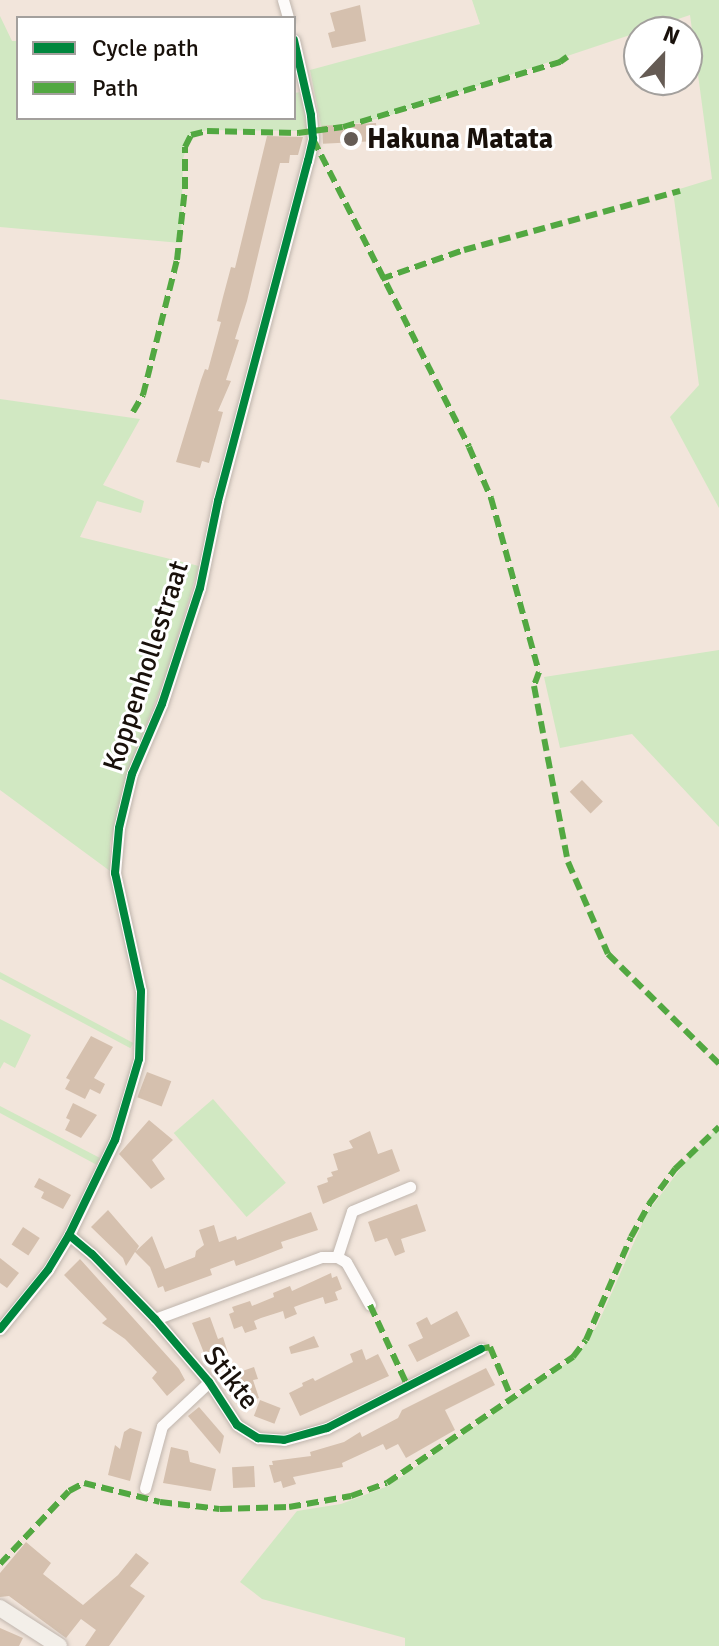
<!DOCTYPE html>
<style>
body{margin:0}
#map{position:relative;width:719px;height:1646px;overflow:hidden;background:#f2e5db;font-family:Signika,sans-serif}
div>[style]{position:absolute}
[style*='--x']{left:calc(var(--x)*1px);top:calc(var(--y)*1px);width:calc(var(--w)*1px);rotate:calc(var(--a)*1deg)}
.green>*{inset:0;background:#d1e8c2;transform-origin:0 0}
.building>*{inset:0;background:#d5c0ae;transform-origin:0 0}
.roads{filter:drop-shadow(0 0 2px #bfb5ad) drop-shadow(0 0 2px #bfb5ad)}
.street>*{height:11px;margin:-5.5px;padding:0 5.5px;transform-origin:5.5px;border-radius:5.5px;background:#fdfbfa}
.secondary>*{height:16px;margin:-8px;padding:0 8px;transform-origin:8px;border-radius:8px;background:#f3efe9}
.quiet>*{height:6px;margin-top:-3px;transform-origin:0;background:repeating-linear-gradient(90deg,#52a841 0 12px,transparent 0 18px)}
.cycleway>*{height:8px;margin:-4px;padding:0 4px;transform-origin:4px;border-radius:4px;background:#00873e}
.dots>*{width:22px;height:22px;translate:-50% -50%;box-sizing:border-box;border:4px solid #fff;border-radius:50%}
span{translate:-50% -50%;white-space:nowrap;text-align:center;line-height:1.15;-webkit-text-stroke:6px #fff;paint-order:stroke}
.poi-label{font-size:28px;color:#19110b;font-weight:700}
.left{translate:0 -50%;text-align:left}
.street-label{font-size:28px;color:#19110b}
.legend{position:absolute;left:16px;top:16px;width:280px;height:104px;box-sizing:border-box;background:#fff;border:2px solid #a3a09d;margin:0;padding:10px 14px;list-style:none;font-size:24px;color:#19110b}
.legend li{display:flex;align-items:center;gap:16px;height:40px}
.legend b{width:40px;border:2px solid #a3a09d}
.north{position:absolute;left:623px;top:16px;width:80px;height:80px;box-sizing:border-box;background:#fff;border:2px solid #a3a09d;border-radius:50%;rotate:22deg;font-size:22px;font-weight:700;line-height:32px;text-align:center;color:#19110b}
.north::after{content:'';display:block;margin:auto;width:28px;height:36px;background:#655b54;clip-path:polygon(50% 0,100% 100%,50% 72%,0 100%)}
</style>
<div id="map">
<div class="green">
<div style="clip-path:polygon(472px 0,719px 0,719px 508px,670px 417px,699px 385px,673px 191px,712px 179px,690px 15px,385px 117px,322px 131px,310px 70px,480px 24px)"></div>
<div style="clip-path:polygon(0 16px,12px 41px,18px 41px,18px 118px,294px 118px,294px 93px,301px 92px,308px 131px,207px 130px,195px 134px,188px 142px,183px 159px,181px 243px,0 227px)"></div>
<div style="clip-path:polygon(0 399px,140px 419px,103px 485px,144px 501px,141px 513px,97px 501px,80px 537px,199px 566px,167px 671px,127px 775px,110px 844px,110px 871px,0 790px)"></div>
<div style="clip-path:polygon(719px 650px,719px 827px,632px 734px,560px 748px,544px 677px)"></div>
<div style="left:0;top:972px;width:151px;height:6px;rotate:28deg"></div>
<div style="clip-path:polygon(0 1019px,31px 1035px,15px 1068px,4px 1062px,0 1069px)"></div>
<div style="left:213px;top:1099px;width:111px;height:52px;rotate:49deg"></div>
<div style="clip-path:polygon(0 1106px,100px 1158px,97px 1165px,0 1113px)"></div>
<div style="clip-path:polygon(719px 1126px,719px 1646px,405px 1646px,405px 1638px,262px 1599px,240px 1582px,297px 1511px,341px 1504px,388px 1486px,577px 1356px,597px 1326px,647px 1213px,684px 1164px)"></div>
</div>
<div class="building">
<div style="clip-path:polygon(360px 5px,366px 41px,332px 48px,328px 33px,335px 31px,330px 13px)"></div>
<div style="left:376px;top:123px;width:18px;height:54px;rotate:87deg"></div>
<div style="clip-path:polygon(267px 136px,303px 137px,298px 155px,290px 155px,289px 163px,280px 163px,247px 301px,235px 339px,239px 340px,226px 380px,231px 381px,218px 411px,223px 412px,209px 463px,202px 461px,200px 468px,176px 462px,201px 380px,205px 369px,208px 370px,221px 322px,217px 321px,223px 297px,231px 267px,235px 268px)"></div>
<div style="left:582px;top:780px;width:30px;height:17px;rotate:46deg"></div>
<div style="clip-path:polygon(91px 1036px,113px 1047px,94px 1078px,105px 1084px,100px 1094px,90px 1089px,85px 1099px,65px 1089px,70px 1080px,66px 1078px)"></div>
<div style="left:147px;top:1072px;width:26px;height:27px;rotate:21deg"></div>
<div style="clip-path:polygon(73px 1103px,97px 1115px,81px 1138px,65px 1130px,70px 1120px,66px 1118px)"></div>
<div style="clip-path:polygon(149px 1120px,173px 1140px,152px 1160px,165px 1179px,151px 1189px,119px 1154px)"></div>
<div style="clip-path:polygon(370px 1131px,378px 1154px,392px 1149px,400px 1171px,323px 1204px,317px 1186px,328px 1182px,327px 1178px,333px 1176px,331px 1172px,338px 1170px,333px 1154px,353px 1148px,349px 1141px)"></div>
<div style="clip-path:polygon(39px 1178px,71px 1195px,63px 1209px,41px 1198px,44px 1192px,34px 1187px)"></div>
<div style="clip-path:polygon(417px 1204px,426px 1231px,401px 1239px,405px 1252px,395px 1256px,387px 1238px,375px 1242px,368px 1222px)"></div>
<div style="clip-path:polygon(108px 1210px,139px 1246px,136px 1251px,152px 1236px,165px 1269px,195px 1257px,196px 1251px,204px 1245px,199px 1230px,214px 1225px,219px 1242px,236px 1236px,237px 1240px,311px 1212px,318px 1230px,281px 1242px,283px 1248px,255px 1259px,236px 1266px,234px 1260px,210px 1269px,212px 1275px,165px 1292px,163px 1286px,158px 1288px,150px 1267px,135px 1252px,126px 1266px,123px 1258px,91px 1227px)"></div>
<div style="left:23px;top:1227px;width:20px;height:21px;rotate:33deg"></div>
<div style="clip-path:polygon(0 1258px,19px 1273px,7px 1288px,0 1283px)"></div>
<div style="clip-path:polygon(80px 1259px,179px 1369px,185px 1380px,167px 1396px,152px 1378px,157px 1372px,125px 1339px,102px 1323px,107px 1319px,64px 1275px)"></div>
<div style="clip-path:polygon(331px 1273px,332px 1278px,337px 1276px,342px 1289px,335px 1292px,338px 1300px,325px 1304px,323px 1297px,302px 1304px,294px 1307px,297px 1314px,285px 1319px,283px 1311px,261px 1318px,254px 1321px,257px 1329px,245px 1333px,242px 1326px,234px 1329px,229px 1314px,234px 1312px,232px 1307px,250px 1301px,252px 1306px,274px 1297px,273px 1293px,290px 1286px,292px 1291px)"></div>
<div style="clip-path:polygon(457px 1311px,470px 1336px,417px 1362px,408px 1345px,423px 1338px,416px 1323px,427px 1317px,431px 1325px)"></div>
<div style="clip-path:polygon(210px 1317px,218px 1339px,223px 1337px,228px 1353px,212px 1359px,209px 1352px,204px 1353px,192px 1323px)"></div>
<div style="clip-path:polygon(314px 1336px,319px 1347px,291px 1354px,289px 1347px)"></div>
<div style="clip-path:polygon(362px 1349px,366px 1360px,378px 1354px,389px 1376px,300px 1416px,289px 1393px,303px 1386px,302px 1383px,313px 1378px,315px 1381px,353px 1362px,350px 1354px)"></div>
<div style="clip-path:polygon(254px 1367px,258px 1379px,253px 1380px,259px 1398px,245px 1403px,242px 1393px,236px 1395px,228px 1376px)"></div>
<div style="clip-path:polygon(486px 1368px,495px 1385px,445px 1410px,455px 1430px,406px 1458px,398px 1444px,386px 1450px,383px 1444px,342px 1463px,343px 1467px,293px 1477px,296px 1484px,283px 1488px,281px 1481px,274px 1483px,269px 1465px,273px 1465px,272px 1461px,311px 1456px,310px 1452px,344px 1442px,360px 1432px,362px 1437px,398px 1418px,402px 1410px)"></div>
<div style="left:260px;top:1400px;width:22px;height:17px;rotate:21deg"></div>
<div style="clip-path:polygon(199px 1407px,224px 1436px,220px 1454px,188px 1416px)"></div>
<div style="clip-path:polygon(130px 1428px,142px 1432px,130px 1481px,108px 1475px,115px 1445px,120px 1449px,124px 1432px)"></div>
<div style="clip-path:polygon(171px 1447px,188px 1451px,190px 1462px,216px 1469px,211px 1491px,163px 1483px)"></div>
<div style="left:254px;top:1466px;width:21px;height:22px;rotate:87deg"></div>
<div style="clip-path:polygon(26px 1542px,51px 1563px,43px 1574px,83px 1605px,118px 1575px,136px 1553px,149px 1563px,130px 1586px,145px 1596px,109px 1646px,85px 1646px,96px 1630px,81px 1619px,66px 1638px,9px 1596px,0 1597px,0 1573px)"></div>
<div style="clip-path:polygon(0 1628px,23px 1638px,19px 1646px,0 1646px)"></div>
</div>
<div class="roads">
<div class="street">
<div style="--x:283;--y:0;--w:19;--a:74"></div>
<div style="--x:69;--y:1235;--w:30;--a:40"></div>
<div style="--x:92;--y:1254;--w:91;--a:45.9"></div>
<div style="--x:155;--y:1319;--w:83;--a:49.4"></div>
<div style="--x:209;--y:1382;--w:51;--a:56.9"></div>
<div style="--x:237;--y:1425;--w:25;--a:32"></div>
<div style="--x:258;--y:1438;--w:26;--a:4"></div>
<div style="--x:284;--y:1440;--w:45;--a:-15.6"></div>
<div style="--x:327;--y:1428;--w:173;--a:-27.2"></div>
<div style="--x:337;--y:1257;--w:48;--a:-71.9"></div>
<div style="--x:352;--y:1211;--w:63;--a:-22.5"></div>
<div style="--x:155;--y:1319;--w:178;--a:-20.4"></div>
<div style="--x:322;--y:1257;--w:15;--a:0"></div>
<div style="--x:337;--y:1257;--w:10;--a:29"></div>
<div style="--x:346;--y:1262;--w:49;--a:60.8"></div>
<div style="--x:0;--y:1329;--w:76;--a:-50.9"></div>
<div style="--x:48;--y:1270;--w:41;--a:-59"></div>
<div style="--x:69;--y:1235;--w:106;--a:-64.2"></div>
<div style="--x:115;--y:1140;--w:84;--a:-73.5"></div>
<div style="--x:139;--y:1059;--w:68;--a:-88.3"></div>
<div style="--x:141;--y:991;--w:121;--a:-102.4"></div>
<div style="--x:115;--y:873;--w:45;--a:-84.9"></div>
<div style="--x:119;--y:828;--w:56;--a:-76.5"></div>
<div style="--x:132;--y:774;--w:76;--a:-66.8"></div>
<div style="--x:162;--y:704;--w:122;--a:-71.9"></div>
<div style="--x:200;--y:588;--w:89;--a:-78.3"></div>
<div style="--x:218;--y:501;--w:352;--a:-75.2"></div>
<div style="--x:308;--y:161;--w:23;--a:-77"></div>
<div style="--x:313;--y:139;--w:24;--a:-95"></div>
<div style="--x:311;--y:115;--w:77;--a:-102.8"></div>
<div style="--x:145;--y:1488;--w:64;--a:-74.7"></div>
<div style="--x:162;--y:1426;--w:64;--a:-43.1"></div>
</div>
<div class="secondary">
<div style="--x:0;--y:1608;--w:70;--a:32.8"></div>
</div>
</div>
<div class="quiet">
<div style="--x:313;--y:139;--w:345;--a:63.1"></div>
<div style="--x:469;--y:447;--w:56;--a:66.7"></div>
<div style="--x:491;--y:498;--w:180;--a:74.6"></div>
<div style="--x:539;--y:672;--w:15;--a:110"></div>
<div style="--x:534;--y:686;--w:179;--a:79.1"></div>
<div style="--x:568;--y:862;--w:100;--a:66.5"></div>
<div style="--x:608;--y:954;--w:156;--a:44.7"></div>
<div style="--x:381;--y:279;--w:88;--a:-19.3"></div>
<div style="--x:464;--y:250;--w:224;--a:-15.3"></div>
<div style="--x:133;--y:412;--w:20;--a:-60"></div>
<div style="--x:143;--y:395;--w:139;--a:-75.9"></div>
<div style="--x:177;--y:260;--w:71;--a:-83.6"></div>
<div style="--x:185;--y:189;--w:42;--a:-90"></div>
<div style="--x:185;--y:147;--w:13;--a:-63"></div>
<div style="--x:191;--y:135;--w:16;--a:-14"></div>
<div style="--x:207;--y:131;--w:91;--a:1.3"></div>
<div style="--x:298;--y:133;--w:45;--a:-7.6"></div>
<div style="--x:343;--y:127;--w:227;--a:-16.7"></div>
<div style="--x:560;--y:62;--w:9;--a:-36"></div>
<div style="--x:370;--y:1305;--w:90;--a:65.1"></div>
<div style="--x:481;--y:1349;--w:9;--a:-13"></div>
<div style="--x:490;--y:1347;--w:56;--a:67.1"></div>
<div style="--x:0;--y:1564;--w:100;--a:-46.6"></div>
<div style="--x:69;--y:1491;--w:17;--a:-28"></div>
<div style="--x:84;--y:1483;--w:78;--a:14"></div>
<div style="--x:160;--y:1502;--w:60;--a:6.7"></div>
<div style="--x:220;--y:1509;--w:69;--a:-1.7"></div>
<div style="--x:289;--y:1507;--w:63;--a:-10.1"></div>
<div style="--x:351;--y:1496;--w:38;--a:-20"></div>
<div style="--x:387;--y:1483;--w:225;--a:-34.1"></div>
<div style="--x:573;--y:1357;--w:21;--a:-53"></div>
<div style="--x:586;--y:1340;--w:112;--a:-66.4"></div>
<div style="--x:631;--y:1237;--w:38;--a:-61"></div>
<div style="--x:649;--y:1204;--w:44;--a:-53.4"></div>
<div style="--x:675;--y:1169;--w:61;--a:-43.7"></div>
</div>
<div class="cycleway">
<div style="--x:69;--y:1235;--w:30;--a:40"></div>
<div style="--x:92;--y:1254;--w:91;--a:45.9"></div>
<div style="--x:155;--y:1319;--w:83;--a:49.4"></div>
<div style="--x:209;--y:1382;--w:51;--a:56.9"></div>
<div style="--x:237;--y:1425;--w:25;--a:32"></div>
<div style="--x:258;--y:1438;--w:26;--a:4"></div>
<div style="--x:284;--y:1440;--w:45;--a:-15.6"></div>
<div style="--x:327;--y:1428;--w:173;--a:-27.2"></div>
<div style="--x:0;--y:1329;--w:76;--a:-50.9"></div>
<div style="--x:48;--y:1270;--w:41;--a:-59"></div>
<div style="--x:69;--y:1235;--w:106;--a:-64.2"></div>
<div style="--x:115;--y:1140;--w:84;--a:-73.5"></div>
<div style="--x:139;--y:1059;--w:68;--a:-88.3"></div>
<div style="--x:141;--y:991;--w:121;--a:-102.4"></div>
<div style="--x:115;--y:873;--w:45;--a:-84.9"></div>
<div style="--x:119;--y:828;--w:56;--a:-76.5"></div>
<div style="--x:132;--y:774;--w:76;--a:-66.8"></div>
<div style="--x:162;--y:704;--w:122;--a:-71.9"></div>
<div style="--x:200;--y:588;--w:89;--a:-78.3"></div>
<div style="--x:218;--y:501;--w:352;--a:-75.2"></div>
<div style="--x:308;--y:161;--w:23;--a:-77"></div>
<div style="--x:313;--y:139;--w:24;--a:-95"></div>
<div style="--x:311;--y:115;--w:77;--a:-102.8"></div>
</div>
<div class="dots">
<div style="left:351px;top:139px;background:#655b54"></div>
</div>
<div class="poi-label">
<span class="left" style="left:367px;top:139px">Hakuna Matata</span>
</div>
<div class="street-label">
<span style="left:146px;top:666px;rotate:-72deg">Koppenhollestraat</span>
<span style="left:231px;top:1378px;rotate:52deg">Stikte</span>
</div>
<ul class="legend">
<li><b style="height:10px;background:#00873e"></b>Cycle path</li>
<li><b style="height:10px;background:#52a841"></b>Path</li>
</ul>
<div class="north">N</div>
</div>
